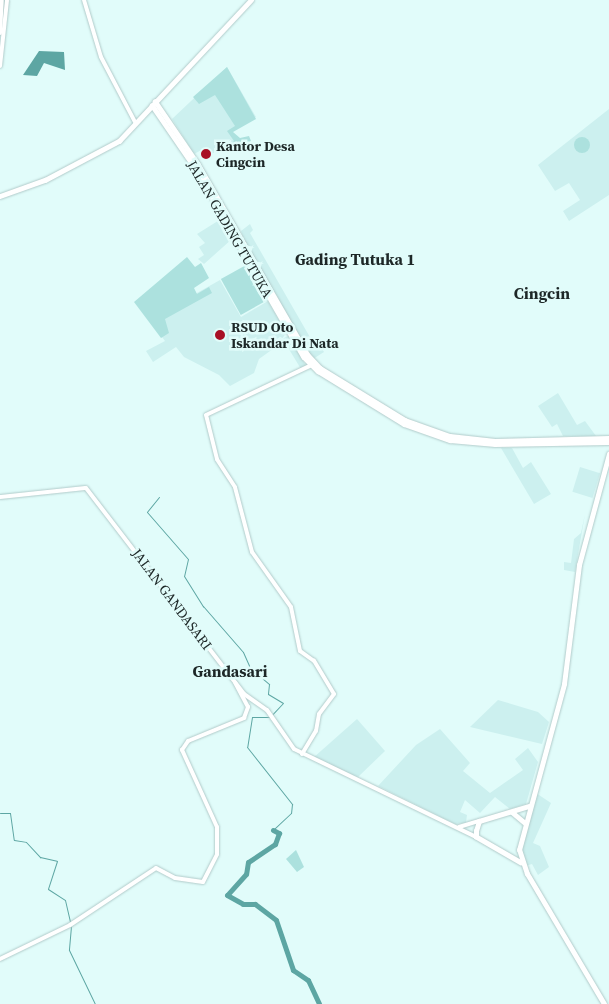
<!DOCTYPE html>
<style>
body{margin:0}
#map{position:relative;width:609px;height:1004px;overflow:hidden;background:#e1fcfa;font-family:"Source Serif 4",serif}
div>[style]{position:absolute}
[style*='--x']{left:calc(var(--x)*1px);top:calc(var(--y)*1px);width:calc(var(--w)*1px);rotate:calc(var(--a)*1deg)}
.built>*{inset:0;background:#ccf0ef;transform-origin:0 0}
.green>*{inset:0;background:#ace1de;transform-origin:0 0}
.round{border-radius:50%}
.water>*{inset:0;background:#5da6a3}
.stream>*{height:1px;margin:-0.5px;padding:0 0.5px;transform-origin:0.5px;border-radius:0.5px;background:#5da6a3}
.river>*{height:5px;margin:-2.5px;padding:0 2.5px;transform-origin:2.5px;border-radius:2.5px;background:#5da6a3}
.roads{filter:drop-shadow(0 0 1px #b1cbca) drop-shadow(0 0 1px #b1cbca)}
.minor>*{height:4px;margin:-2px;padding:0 2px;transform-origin:2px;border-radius:2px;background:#fff}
.major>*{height:4.5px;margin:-2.25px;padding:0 2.25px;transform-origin:2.25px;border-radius:2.25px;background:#fff}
.dots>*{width:14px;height:14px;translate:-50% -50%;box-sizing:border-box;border:2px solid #e1fcfa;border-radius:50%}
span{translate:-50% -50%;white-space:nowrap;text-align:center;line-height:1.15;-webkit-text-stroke:5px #e1fcfa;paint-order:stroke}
.poi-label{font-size:14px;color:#1d2727;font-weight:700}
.left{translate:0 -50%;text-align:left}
.street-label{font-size:14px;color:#1d2727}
.quarter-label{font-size:16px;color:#1d2727;font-weight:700}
</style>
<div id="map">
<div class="built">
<div style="clip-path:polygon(227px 67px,256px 117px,232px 132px,236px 140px,210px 155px,207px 147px,194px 154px,172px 119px)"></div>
<div style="clip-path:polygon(609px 109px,609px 195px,569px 221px,563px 211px,580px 200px,569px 183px,555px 191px,538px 165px)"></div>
<div style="clip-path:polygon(221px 219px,232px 239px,204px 264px,198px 259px,204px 255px,199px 247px,205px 243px,197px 234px)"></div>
<div style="clip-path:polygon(250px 224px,253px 230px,250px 233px,311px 339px,315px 337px,324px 352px,313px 359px,245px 243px,241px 231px)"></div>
<div style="clip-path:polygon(220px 280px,241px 317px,268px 301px,286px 333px,282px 339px,288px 336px,306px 366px,301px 369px,284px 341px,259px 359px,254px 373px,230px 386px,219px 375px,184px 357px,176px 347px,153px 362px,146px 351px,165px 341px,149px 320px)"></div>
<div style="clip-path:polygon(558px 393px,577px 425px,585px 421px,596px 436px,563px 436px,557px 424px,552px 427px,538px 406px)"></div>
<div style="clip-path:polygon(501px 448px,512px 448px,523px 468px,531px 462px,551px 494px,534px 504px)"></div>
<div style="left:580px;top:467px;width:21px;height:26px;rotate:17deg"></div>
<div style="clip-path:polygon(585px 514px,575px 572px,564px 570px,564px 562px,571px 563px,574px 539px,581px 533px)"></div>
<div style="clip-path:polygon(498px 700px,538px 712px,549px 722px,542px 744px,470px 727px)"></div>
<div style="clip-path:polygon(357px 719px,385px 751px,358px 777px,313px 758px)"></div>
<div style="clip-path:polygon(440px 729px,470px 763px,463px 771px,490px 793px,523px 770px,515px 759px,528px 748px,538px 762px,526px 804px,510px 809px,495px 797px,480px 813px,465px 800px,460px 812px,467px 815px,466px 823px,455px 824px,378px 786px,416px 745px)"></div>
<div style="clip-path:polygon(536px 793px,551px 803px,533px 843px,540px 846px,549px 867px,538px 875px,532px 864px,525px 866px,521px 851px)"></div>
</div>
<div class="green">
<div style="clip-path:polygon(227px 67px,256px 119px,233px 132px,240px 138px,249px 136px,251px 141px,240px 147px,235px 144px,237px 149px,232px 150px,228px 145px,234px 141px,227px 131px,235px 126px,215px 95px,199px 104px,193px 97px)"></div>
<div class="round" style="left:574px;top:137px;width:16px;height:16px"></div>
<div style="clip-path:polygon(187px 257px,195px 267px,201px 263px,209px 278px,194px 288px,197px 294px,209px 287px,212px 293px,165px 319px,169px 333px,161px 338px,134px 302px)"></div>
<div style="left:248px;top:264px;width:41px;height:31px;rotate:61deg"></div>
<div style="clip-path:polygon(296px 850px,304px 867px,297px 872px,286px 859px)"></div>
</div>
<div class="water">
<div style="clip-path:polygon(39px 51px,64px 52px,65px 70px,44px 63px,37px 76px,23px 75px)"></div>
</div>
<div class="stream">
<div style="--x:159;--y:497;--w:19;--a:129"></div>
<div style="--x:147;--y:512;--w:62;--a:48.9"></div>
<div style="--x:188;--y:559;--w:17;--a:103"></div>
<div style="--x:184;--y:576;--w:36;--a:58"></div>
<div style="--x:203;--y:606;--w:61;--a:49"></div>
<div style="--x:243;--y:652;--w:17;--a:66"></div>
<div style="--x:250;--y:668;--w:25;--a:40"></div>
<div style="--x:269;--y:684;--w:10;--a:96"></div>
<div style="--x:268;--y:694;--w:17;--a:31"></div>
<div style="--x:283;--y:703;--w:16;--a:133"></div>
<div style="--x:269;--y:717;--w:17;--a:180"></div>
<div style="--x:252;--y:717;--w:30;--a:99"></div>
<div style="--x:247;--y:747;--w:73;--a:51.7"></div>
<div style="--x:292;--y:804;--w:9;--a:96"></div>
<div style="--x:291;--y:813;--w:25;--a:137"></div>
<div style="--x:0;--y:813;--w:10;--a:0"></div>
<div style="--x:10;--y:813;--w:27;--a:82"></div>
<div style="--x:14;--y:840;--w:12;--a:9"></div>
<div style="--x:26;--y:842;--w:21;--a:47"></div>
<div style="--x:40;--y:857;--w:17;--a:13"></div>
<div style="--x:57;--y:861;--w:29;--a:108"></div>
<div style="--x:48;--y:889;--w:20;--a:33"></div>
<div style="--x:65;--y:900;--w:23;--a:77"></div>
<div style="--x:71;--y:926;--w:24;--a:95"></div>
<div style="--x:69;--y:950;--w:60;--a:64.3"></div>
</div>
<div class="river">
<div style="--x:273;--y:830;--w:7;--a:27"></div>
<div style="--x:279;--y:833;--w:12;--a:110"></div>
<div style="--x:275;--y:844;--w:32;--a:146"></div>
<div style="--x:248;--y:862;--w:12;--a:99"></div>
<div style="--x:246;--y:874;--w:28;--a:132"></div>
<div style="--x:227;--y:895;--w:18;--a:29"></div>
<div style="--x:243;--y:904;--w:12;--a:0"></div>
<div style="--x:255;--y:904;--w:26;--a:37"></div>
<div style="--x:276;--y:920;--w:53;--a:71.2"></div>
<div style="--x:293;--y:970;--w:18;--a:34"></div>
<div style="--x:308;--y:980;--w:26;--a:65"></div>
</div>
<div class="roads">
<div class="minor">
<div style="--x:84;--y:0;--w:59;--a:73.4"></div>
<div style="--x:101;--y:57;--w:73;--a:62.4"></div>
<div style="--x:0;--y:33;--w:33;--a:-87"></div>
<div style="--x:0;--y:66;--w:66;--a:-83.9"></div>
<div style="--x:0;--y:497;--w:86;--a:-6"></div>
<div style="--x:86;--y:488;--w:260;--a:52.5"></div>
<div style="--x:244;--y:694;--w:28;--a:35"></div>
<div style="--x:267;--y:710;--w:47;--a:55.3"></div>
<div style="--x:294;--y:749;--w:202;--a:25.8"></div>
<div style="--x:302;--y:754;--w:27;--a:-59"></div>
<div style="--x:316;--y:731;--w:17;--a:-80"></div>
<div style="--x:319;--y:714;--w:25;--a:-53"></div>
<div style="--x:334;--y:694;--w:39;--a:-121"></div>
<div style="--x:314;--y:661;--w:17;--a:-144"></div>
<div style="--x:300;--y:651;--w:45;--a:-101.6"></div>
<div style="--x:291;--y:607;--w:67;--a:-125.3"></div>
<div style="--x:252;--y:552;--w:67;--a:-104.7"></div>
<div style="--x:235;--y:487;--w:33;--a:-123"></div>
<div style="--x:217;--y:459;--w:45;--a:-104"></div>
<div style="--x:206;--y:415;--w:119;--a:-25.3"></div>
<div style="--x:459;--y:827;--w:21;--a:-17"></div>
<div style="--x:0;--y:959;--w:78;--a:-25.9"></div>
<div style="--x:70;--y:925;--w:103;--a:-33.5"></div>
<div style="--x:156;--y:868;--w:21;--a:28"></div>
<div style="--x:175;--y:878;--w:28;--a:8"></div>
<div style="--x:203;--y:882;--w:31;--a:-63"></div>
<div style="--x:217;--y:854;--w:27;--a:-90"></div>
<div style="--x:217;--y:827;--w:85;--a:-114.4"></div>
<div style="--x:182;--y:750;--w:11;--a:-56"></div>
<div style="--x:188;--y:741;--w:61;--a:-22.3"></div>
<div style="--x:244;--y:718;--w:12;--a:-70"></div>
<div style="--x:248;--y:707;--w:27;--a:-118"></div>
</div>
<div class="major">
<div style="--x:155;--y:101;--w:76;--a:55.7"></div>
<div style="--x:198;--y:164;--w:220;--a:60.1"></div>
<div style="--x:308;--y:355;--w:18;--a:47"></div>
<div style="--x:320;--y:368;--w:100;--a:31.5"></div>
<div style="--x:405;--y:420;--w:48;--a:19.6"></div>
<div style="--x:450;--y:436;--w:45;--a:6.3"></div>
<div style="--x:495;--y:441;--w:114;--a:-1.5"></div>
<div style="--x:152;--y:105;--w:74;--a:55.5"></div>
<div style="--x:194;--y:166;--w:220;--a:60.1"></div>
<div style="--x:304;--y:357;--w:20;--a:45"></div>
<div style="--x:318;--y:371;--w:101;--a:31.6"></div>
<div style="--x:404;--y:424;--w:49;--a:19.2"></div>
<div style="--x:450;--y:440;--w:45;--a:5.1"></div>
<div style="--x:495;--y:444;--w:114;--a:-1"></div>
<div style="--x:0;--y:196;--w:48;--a:-19.6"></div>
<div style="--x:45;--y:180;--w:84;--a:-27.8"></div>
<div style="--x:119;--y:141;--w:193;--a:-46.9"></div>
<div style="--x:512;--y:812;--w:17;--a:40"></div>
<div style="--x:521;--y:863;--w:52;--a:-150"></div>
<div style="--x:476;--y:837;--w:6;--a:-90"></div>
<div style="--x:476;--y:831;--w:10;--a:-73"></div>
<div style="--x:479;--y:821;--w:52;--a:-16.7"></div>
<div style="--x:604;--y:1004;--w:151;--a:-120.6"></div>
<div style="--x:527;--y:874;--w:25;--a:-108"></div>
<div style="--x:519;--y:850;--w:172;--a:-74.8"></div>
<div style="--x:564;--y:684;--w:120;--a:-82.8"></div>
<div style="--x:579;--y:565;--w:115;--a:-74.9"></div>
</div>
</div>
<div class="dots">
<div style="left:206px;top:154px;background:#a81126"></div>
<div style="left:220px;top:335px;background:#a81126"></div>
</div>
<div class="poi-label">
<span class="left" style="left:216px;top:154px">Kantor Desa<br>Cingcin</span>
<span class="left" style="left:231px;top:335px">RSUD Oto<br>Iskandar Di Nata</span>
</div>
<div class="street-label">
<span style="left:230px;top:229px;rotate:60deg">JALAN GADING TUTUKA</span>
<span style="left:172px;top:599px;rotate:53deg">JALAN GANDASARI</span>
</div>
<div class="quarter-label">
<span style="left:355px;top:259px">Gading Tutuka 1</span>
<span style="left:542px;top:293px">Cingcin</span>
<span style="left:230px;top:671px">Gandasari</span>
</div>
</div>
